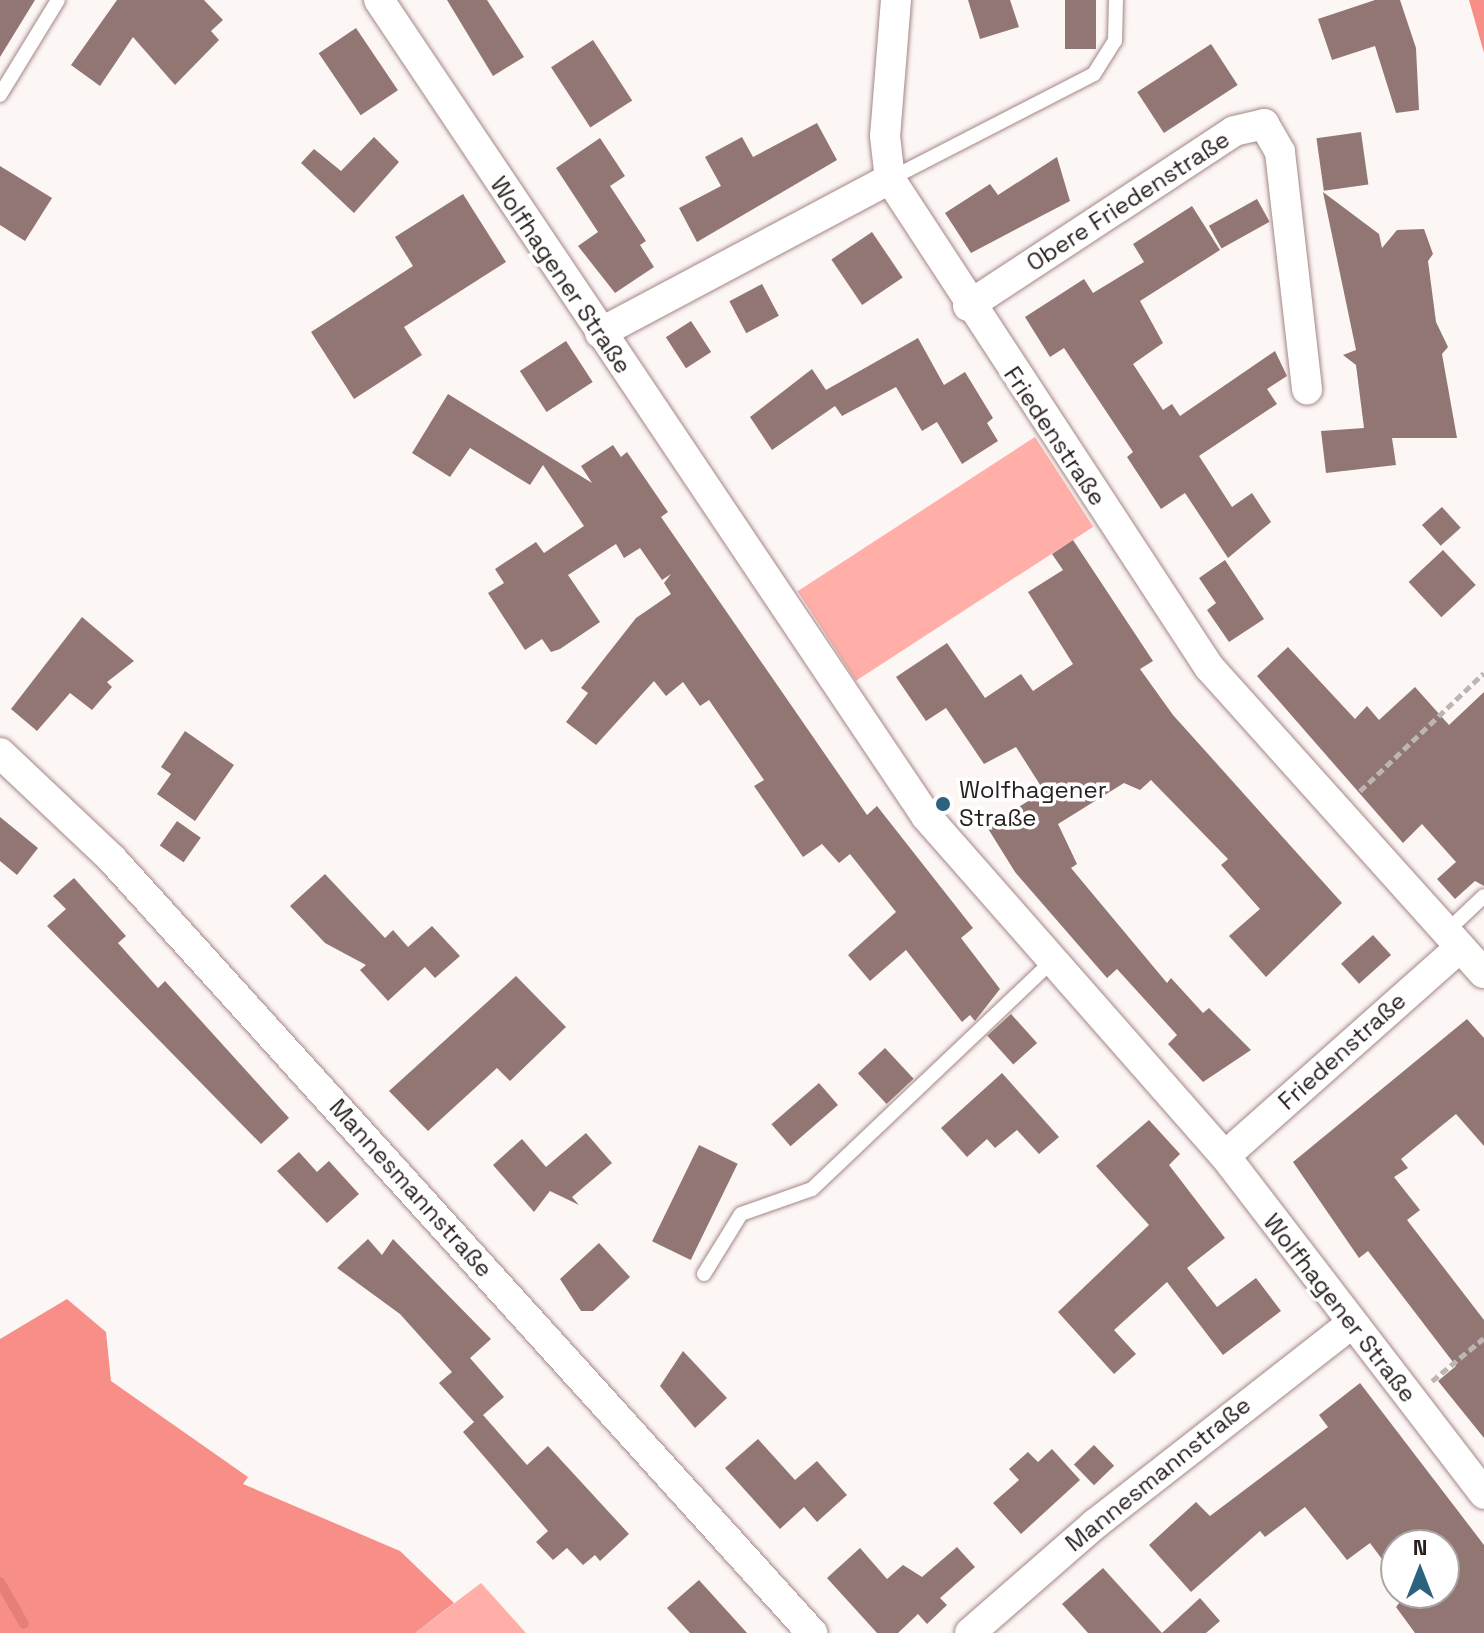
<!DOCTYPE html>
<meta charset="utf-8">
<style>
body{margin:0}
#map{position:relative;width:1484px;height:1633px;overflow:hidden;background:#fcf6f5;font-family:"Space Grotesk",sans-serif}
div>[style]{position:absolute}
[style*='--x']{left:calc(var(--x)*1px);top:calc(var(--y)*1px);width:calc(var(--w)*1px);rotate:calc(var(--a)*1deg)}
.green>*{inset:0;background:#ffafa8;transform-origin:0 0}
.forest>*{inset:0;background:#f88e88}
.stream>*{height:10px;margin:-5px;padding:0 5px;transform-origin:5px;border-radius:5px;background:#e77f79}
.building>*{inset:0;background:#927674;transform-origin:0 0}
.path>*{height:5px;margin-top:-2.5px;transform-origin:0;background:repeating-linear-gradient(90deg,#bcb5b4 0 8px,transparent 0 12px)}
.roads{filter:drop-shadow(0 0 2px #a48785) drop-shadow(0 0 2px #a48785)}
.service>*{height:14px;margin:-7px;padding:0 7px;transform-origin:7px;border-radius:7px;background:#fff}
.minor>*{height:30px;margin:-15px;padding:0 15px;transform-origin:15px;border-radius:15px;background:#fff}
.dots>*{width:22px;height:22px;translate:-50% -50%;box-sizing:border-box;border:4px solid #fff;border-radius:50%}
span{translate:-50% -50%;white-space:nowrap;text-align:center;line-height:1.15;-webkit-text-stroke:7px #fff;paint-order:stroke}
.street-label{font-size:24px;color:#2a1f1e}
.poi-label{font-size:24px;color:#2a1f1e}
.left{translate:0 -50%;text-align:left}
.north{position:absolute;left:1380px;top:1529px;width:80px;height:80px;box-sizing:border-box;background:#fff;border:2px solid #aaa5a5;border-radius:50%;rotate:0deg;font-size:22px;font-weight:700;line-height:32px;text-align:center;color:#2a1f1e}
.north::after{content:'';display:block;margin:auto;width:28px;height:36px;background:#2d627e;clip-path:polygon(50% 0,100% 100%,50% 72%,0 100%)}
</style>
<div id="map">
<div class="green">
<div style="left:1035px;top:437px;width:107px;height:283px;rotate:57deg"></div>
<div style="clip-path:polygon(481px 1583px,526px 1633px,415px 1633px)"></div>
</div>
<div class="forest">
<div style="clip-path:polygon(1469px 0,1484px 0,1484px 53px)"></div>
<div style="clip-path:polygon(67px 1299px,106px 1332px,111px 1381px,248px 1477px,243px 1484px,400px 1551px,454px 1603px,415px 1633px,0 1633px,0 1339px)"></div>
</div>
<div class="stream">
<div style="--x:0;--y:1582;--w:48;--a:60.3"></div>
</div>
<div class="building">
<div style="clip-path:polygon(0 0,35px 0,0 57px)"></div>
<div style="clip-path:polygon(117px 0,204px 0,223px 20px,211px 31px,219px 40px,175px 85px,133px 37px,100px 86px,71px 65px)"></div>
<div style="clip-path:polygon(447px 0,487px 0,524px 57px,493px 76px)"></div>
<div style="clip-path:polygon(968px 0,1010px 0,1019px 27px,980px 39px)"></div>
<div style="left:1065px;top:0;width:31px;height:49px"></div>
<div style="clip-path:polygon(1375px 0,1400px 0,1416px 48px,1419px 110px,1396px 113px,1375px 46px,1332px 60px,1318px 19px)"></div>
<div style="left:356px;top:28px;width:75px;height:45px;rotate:56deg"></div>
<div style="left:593px;top:40px;width:72px;height:50px;rotate:57deg"></div>
<div style="left:1211px;top:44px;width:49px;height:88px;rotate:57deg"></div>
<div style="clip-path:polygon(817px 123px,837px 160px,697px 242px,679px 208px,721px 186px,705px 157px,742px 137px,753px 157px)"></div>
<div style="left:1361px;top:132px;width:53px;height:45px;rotate:82deg"></div>
<div style="clip-path:polygon(374px 137px,399px 162px,354px 213px,301px 163px,314px 149px,341px 171px)"></div>
<div style="clip-path:polygon(600px 138px,625px 176px,610px 186px,646px 241px,640px 245px,654px 267px,615px 293px,578px 246px,598px 232px,556px 168px)"></div>
<div style="clip-path:polygon(1057px 157px,1070px 201px,971px 253px,945px 213px,990px 184px,998px 195px)"></div>
<div style="clip-path:polygon(0 166px,52px 198px,25px 241px,0 225px)"></div>
<div style="clip-path:polygon(1323px 192px,1379px 234px,1382px 248px,1397px 230px,1424px 229px,1433px 254px,1428px 261px,1436px 322px,1448px 347px,1442px 354px,1457px 438px,1392px 438px,1396px 465px,1326px 473px,1321px 431px,1364px 428px,1356px 365px,1343px 355px,1356px 350px)"></div>
<div style="clip-path:polygon(463px 194px,506px 262px,404px 327px,422px 355px,354px 399px,311px 332px,413px 266px,395px 237px)"></div>
<div style="left:1257px;top:199px;width:26px;height:55px;rotate:61deg"></div>
<div style="clip-path:polygon(1192px 206px,1220px 250px,1140px 301px,1163px 343px,1133px 364px,1163px 410px,1172px 404px,1180px 416px,1275px 351px,1287px 376px,1267px 389px,1277px 404px,1199px 456px,1232px 507px,1252px 493px,1271px 522px,1228px 558px,1185px 493px,1161px 509px,1127px 457px,1133px 452px,1064px 348px,1050px 357px,1025px 317px,1084px 279px,1093px 293px,1144px 262px,1133px 244px)"></div>
<div style="left:872px;top:232px;width:55px;height:49px;rotate:56deg"></div>
<div style="left:762px;top:284px;width:36px;height:37px;rotate:62deg"></div>
<div style="left:691px;top:321px;width:37px;height:30px;rotate:57deg"></div>
<div style="clip-path:polygon(918px 338px,944px 385px,965px 372px,993px 418px,987px 423px,998px 441px,962px 464px,937px 422px,922px 431px,896px 387px,842px 416px,835px 406px,772px 450px,750px 417px,812px 369px,826px 390px)"></div>
<div style="left:566px;top:341px;width:49px;height:55px;rotate:57deg"></div>
<div style="clip-path:polygon(448px 394px,592px 483px,581px 466px,613px 445px,621px 457px,627px 452px,668px 512px,661px 517px,867px 815px,877px 806px,973px 928px,961px 938px,1000px 989px,975px 1021px,970px 1015px,962px 1022px,906px 950px,870px 981px,848px 955px,896px 912px,850px 854px,839px 863px,822px 844px,803px 857px,754px 786px,764px 780px,709px 700px,700px 706px,683px 682px,666px 696px,654px 681px,596px 745px,566px 722px,588px 693px,581px 688px,636px 618px,671px 594px,664px 583px,671px 574px,662px 580px,640px 548px,624px 558px,616px 544px,568px 575px,600px 622px,560px 649px,551px 652px,542px 639px,525px 650px,488px 593px,504px 583px,495px 569px,536px 542px,544px 553px,584px 526px,543px 465px,530px 485px,470px 448px,450px 477px,412px 453px)"></div>
<div style="left:1442px;top:507px;width:28px;height:27px;rotate:48deg"></div>
<div style="clip-path:polygon(1073px 540px,1153px 661px,1140px 669px,1173px 715px,1342px 903px,1266px 977px,1229px 936px,1260px 909px,1221px 865px,1228px 859px,1151px 780px,1140px 790px,1124px 783px,1058px 824px,1077px 864px,1071px 868px,1167px 983px,1171px 978px,1203px 1013px,1209px 1008px,1251px 1050px,1203px 1082px,1168px 1044px,1177px 1035px,1117px 969px,1107px 978px,1015px 872px,987px 827px,1044px 791px,1016px 747px,984px 764px,946px 708px,926px 721px,896px 677px,947px 643px,985px 698px,1021px 674px,1033px 691px,1073px 664px,1028px 592px,1063px 570px,1052px 554px)"></div>
<div style="left:1443px;top:550px;width:48px;height:47px;rotate:47deg"></div>
<div style="clip-path:polygon(1225px 560px,1264px 619px,1229px 642px,1207px 610px,1216px 603px,1199px 578px)"></div>
<div style="clip-path:polygon(82px 617px,134px 661px,107px 682px,112px 687px,92px 710px,70px 693px,37px 731px,11px 709px)"></div>
<div style="clip-path:polygon(1288px 647px,1355px 719px,1367px 706px,1379px 720px,1415px 687px,1449px 725px,1484px 692px,1484px 886px,1475px 881px,1455px 899px,1437px 879px,1456px 862px,1422px 824px,1403px 843px,1257px 676px)"></div>
<div style="clip-path:polygon(185px 731px,234px 765px,195px 821px,157px 794px,171px 774px,161px 767px)"></div>
<div style="clip-path:polygon(0 817px,38px 848px,17px 875px,0 861px)"></div>
<div style="left:177px;top:821px;width:29px;height:30px;rotate:35deg"></div>
<div style="clip-path:polygon(325px 874px,385px 938px,393px 930px,408px 947px,432px 926px,460px 956px,435px 978px,425px 967px,388px 1001px,360px 970px,366px 965px,325px 943px,290px 906px)"></div>
<div style="clip-path:polygon(74px 878px,126px 936px,118px 943px,158px 988px,165px 981px,289px 1118px,261px 1144px,47px 926px,66px 909px,53px 896px)"></div>
<div style="left:1373px;top:935px;width:27px;height:43px;rotate:48deg"></div>
<div style="clip-path:polygon(516px 976px,566px 1027px,510px 1081px,497px 1068px,428px 1131px,389px 1091px)"></div>
<div style="left:1011px;top:1014px;width:39px;height:32px;rotate:48deg"></div>
<div style="clip-path:polygon(1467px 1019px,1484px 1038px,1484px 1146px,1456px 1114px,1401px 1159px,1408px 1168px,1394px 1177px,1420px 1210px,1407px 1220px,1484px 1320px,1484px 1438px,1438px 1381px,1456px 1366px,1368px 1251px,1359px 1258px,1293px 1162px)"></div>
<div style="left:885px;top:1048px;width:42px;height:37px;rotate:47deg"></div>
<div style="clip-path:polygon(1002px 1073px,1059px 1137px,1039px 1154px,1017px 1130px,995px 1148px,987px 1139px,967px 1157px,941px 1128px)"></div>
<div style="left:819px;top:1083px;width:29px;height:63px;rotate:49deg"></div>
<div style="clip-path:polygon(1149px 1120px,1180px 1154px,1169px 1165px,1225px 1238px,1187px 1268px,1217px 1307px,1256px 1278px,1281px 1311px,1223px 1355px,1167px 1282px,1114px 1330px,1136px 1354px,1114px 1374px,1058px 1312px,1149px 1225px,1096px 1166px)"></div>
<div style="clip-path:polygon(586px 1133px,612px 1163px,572px 1197px,579px 1205px,550px 1191px,534px 1212px,493px 1165px,522px 1139px,546px 1167px)"></div>
<div style="left:699px;top:1145px;width:43px;height:107px;rotate:26deg"></div>
<div style="clip-path:polygon(299px 1152px,317px 1172px,329px 1161px,359px 1194px,327px 1223px,277px 1171px)"></div>
<div style="clip-path:polygon(368px 1239px,382px 1255px,393px 1239px,491px 1339px,470px 1358px,504px 1397px,483px 1415px,527px 1465px,548px 1446px,629px 1534px,600px 1561px,595px 1555px,583px 1565px,567px 1548px,553px 1560px,536px 1542px,548px 1531px,463px 1432px,474px 1422px,439px 1383px,452px 1372px,400px 1314px,337px 1268px)"></div>
<div style="clip-path:polygon(599px 1243px,630px 1277px,593px 1311px,581px 1311px,560px 1279px)"></div>
<div style="clip-path:polygon(683px 1351px,727px 1398px,695px 1428px,660px 1386px)"></div>
<div style="clip-path:polygon(1360px 1383px,1484px 1545px,1484px 1633px,1415px 1633px,1396px 1607px,1407px 1593px,1444px 1593px,1444px 1545px,1396px 1545px,1396px 1578px,1370px 1543px,1347px 1560px,1305px 1507px,1265px 1537px,1260px 1531px,1191px 1592px,1149px 1545px,1196px 1502px,1210px 1516px,1328px 1427px,1319px 1415px)"></div>
<div style="clip-path:polygon(758px 1439px,795px 1480px,817px 1461px,847px 1495px,817px 1522px,804px 1507px,780px 1529px,725px 1468px)"></div>
<div style="left:1094px;top:1445px;width:29px;height:28px;rotate:46deg"></div>
<div style="clip-path:polygon(1052px 1449px,1080px 1480px,1021px 1534px,993px 1503px,1019px 1480px,1009px 1469px,1028px 1452px,1038px 1462px)"></div>
<div style="clip-path:polygon(957px 1547px,975px 1567px,940px 1598px,947px 1605px,927px 1624px,918px 1614px,898px 1633px,877px 1633px,827px 1578px,860px 1548px,887px 1579px,903px 1565px,922px 1577px)"></div>
<div style="clip-path:polygon(1103px 1568px,1162px 1633px,1088px 1633px,1062px 1604px)"></div>
<div style="clip-path:polygon(699px 1580px,747px 1633px,690px 1633px,667px 1608px)"></div>
<div style="clip-path:polygon(1200px 1598px,1220px 1621px,1206px 1633px,1162px 1633px)"></div>
</div>
<div class="path">
<div style="--x:1360;--y:791;--w:171;--a:-43.6"></div>
<div style="--x:1432;--y:1381;--w:67;--a:-39.6"></div>
</div>
<div class="roads">
<div class="service">
<div style="--x:0;--y:95;--w:111;--a:-58.6"></div>
<div style="--x:890;--y:179;--w:229;--a:-27.2"></div>
<div style="--x:1094;--y:74;--w:39;--a:-58"></div>
<div style="--x:1115;--y:41;--w:41;--a:-88.6"></div>
<div style="--x:1446;--y:932;--w:52;--a:-43.5"></div>
<div style="--x:704;--y:1274;--w:70;--a:-58.3"></div>
<div style="--x:741;--y:1214;--w:75;--a:-19.4"></div>
<div style="--x:812;--y:1189;--w:330;--a:-43.5"></div>
</div>
<div class="minor">
<div style="--x:379;--y:0;--w:982;--a:56.16"></div>
<div style="--x:926;--y:816;--w:453;--a:48.7"></div>
<div style="--x:1225;--y:1156;--w:426;--a:52.5"></div>
<div style="--x:896;--y:0;--w:136;--a:94.6"></div>
<div style="--x:885;--y:136;--w:43;--a:83.4"></div>
<div style="--x:890;--y:179;--w:583;--a:56.83"></div>
<div style="--x:1209;--y:667;--w:411;--a:48.1"></div>
<div style="--x:968;--y:306;--w:318;--a:-33.3"></div>
<div style="--x:1234;--y:131;--w:31;--a:-13"></div>
<div style="--x:1264;--y:124;--w:32;--a:60"></div>
<div style="--x:1280;--y:152;--w:239;--a:83.5"></div>
<div style="--x:600;--y:333;--w:328;--a:-28"></div>
<div style="--x:0;--y:753;--w:154;--a:43.4"></div>
<div style="--x:112;--y:859;--w:1044;--a:47.87"></div>
<div style="--x:1225;--y:1156;--w:314;--a:-41.6"></div>
<div style="--x:970;--y:1633;--w:166;--a:-41.1"></div>
<div style="--x:1095;--y:1524;--w:326;--a:-38"></div>
</div>
</div>
<div class="dots">
<div style="left:943px;top:804px;background:#2d627e"></div>
</div>
<div class="street-label">
<span style="left:1128px;top:201px;rotate:-33deg">Obere Friedenstraße</span>
<span style="left:561px;top:275px;rotate:56deg">Wolfhagener Straße</span>
<span style="left:1055px;top:436px;rotate:56deg">Friedenstraße</span>
<span style="left:1342px;top:1051px;rotate:-42deg">Friedenstraße</span>
<span style="left:411px;top:1188px;rotate:48deg">Mannesmannstraße</span>
<span style="left:1340px;top:1308px;rotate:52deg">Wolfhagener Straße</span>
<span style="left:1158px;top:1474px;rotate:-39deg">Mannesmannstraße</span>
</div>
<div class="poi-label">
<span class="left" style="left:959px;top:804px">Wolfhagener<br>Straße</span>
</div>
<div class="north">N</div>
</div>
